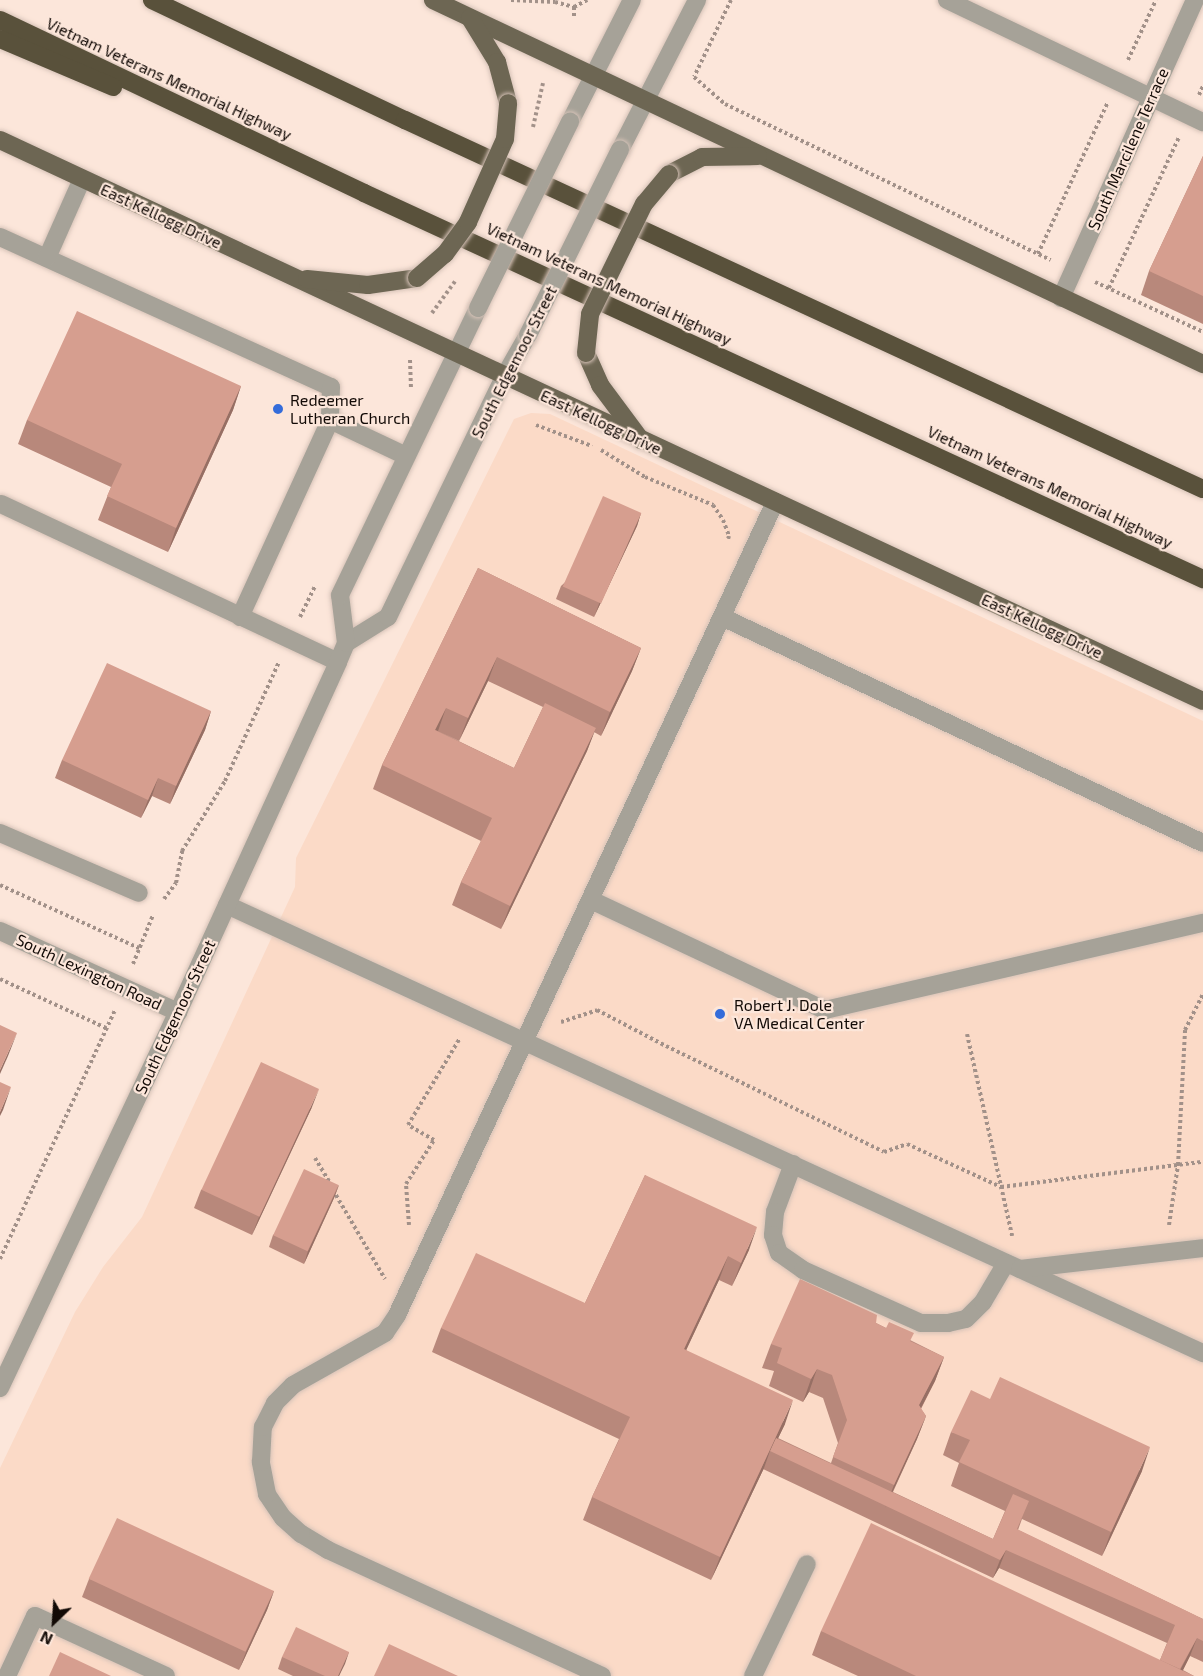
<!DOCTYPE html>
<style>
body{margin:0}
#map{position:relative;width:1203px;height:1676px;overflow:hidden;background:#fce6da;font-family:"Exo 2",sans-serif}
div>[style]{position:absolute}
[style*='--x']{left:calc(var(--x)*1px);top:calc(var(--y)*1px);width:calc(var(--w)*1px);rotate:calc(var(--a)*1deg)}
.built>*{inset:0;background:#fbdac7}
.path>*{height:4px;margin-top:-2px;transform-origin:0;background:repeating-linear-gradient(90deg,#a29189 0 3px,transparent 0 6px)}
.roads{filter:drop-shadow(0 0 2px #d7c3b8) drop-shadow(0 0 2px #d7c3b8)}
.minor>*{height:18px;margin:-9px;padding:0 9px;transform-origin:9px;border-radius:9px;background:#a6a298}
.major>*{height:18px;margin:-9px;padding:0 9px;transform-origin:9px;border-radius:9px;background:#6d6653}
.highway>*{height:18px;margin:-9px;padding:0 9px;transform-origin:9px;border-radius:9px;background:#59513b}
.path-bridge>*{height:4px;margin-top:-2px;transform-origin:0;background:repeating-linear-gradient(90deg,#a29189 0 3px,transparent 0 6px)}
.bridges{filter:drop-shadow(0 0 2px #d7c3b8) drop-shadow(0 0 2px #d7c3b8)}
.minor-bridge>*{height:18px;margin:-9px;padding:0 9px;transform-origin:9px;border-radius:9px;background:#a6a298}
.major-bridge>*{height:18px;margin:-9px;padding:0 9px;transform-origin:9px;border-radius:9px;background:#6d6653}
.wall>*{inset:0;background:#b8887b}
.shaded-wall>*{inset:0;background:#966f64}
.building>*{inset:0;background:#d69e8f;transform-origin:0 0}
.dots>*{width:16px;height:16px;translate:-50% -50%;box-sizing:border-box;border:3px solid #fce6da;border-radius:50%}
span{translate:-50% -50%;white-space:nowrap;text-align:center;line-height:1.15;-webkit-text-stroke:4.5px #fce6da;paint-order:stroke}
.street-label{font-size:16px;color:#120a06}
.poi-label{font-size:16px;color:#120a06}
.left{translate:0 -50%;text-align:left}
.north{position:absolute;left:24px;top:1592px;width:60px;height:60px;-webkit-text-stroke:4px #fce6da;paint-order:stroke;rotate:205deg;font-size:16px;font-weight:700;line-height:24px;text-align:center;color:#120a06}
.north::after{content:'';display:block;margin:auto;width:21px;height:27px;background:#120a06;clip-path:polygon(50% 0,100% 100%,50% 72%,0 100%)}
</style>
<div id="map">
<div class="built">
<div style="clip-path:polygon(531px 413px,550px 414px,1203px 721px,1203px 1676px,0 1676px,0 1468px,75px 1312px,103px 1267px,142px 1217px,295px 887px,296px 858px,514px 419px)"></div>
</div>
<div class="path">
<div style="--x:511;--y:0;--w:44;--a:2.6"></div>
<div style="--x:555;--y:2;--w:20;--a:15"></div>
<div style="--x:574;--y:7;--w:11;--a:90"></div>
<div style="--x:731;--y:0;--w:85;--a:115.7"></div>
<div style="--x:694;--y:77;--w:41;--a:41.1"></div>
<div style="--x:725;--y:104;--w:361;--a:25.6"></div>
<div style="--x:574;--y:7;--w:15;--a:-28"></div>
<div style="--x:1128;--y:60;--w:66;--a:-65"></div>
<div style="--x:1199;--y:95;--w:10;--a:-66"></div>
<div style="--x:1038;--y:254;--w:167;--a:-65.3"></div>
<div style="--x:1095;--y:282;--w:119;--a:24.8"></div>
<div style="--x:1109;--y:288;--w:166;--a:-65.1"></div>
<div style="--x:410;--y:360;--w:28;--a:88"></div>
<div style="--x:536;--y:425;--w:60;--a:20.6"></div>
<div style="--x:601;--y:450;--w:52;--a:31.5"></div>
<div style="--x:645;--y:477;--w:74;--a:22.4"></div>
<div style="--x:713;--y:505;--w:18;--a:56"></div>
<div style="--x:723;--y:520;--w:17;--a:69"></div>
<div style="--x:729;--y:536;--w:3;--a:108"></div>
<div style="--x:300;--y:617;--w:34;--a:-64"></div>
<div style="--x:0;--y:885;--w:153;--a:24.4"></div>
<div style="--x:164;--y:899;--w:20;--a:-53"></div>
<div style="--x:176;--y:883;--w:33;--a:-79"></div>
<div style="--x:182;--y:851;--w:82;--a:-58.4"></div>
<div style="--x:225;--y:781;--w:131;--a:-65.6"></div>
<div style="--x:133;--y:964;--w:53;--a:-67.8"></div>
<div style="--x:0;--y:979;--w:117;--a:24.8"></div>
<div style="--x:561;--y:1022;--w:38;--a:-18"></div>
<div style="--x:597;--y:1010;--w:78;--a:27.6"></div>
<div style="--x:666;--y:1046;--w:242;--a:25.9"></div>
<div style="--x:884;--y:1152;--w:24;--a:-19"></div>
<div style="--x:907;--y:1144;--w:103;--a:24.6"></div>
<div style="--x:1001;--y:1187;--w:204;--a:-7.1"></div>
<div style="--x:967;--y:1034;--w:207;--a:77.4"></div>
<div style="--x:315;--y:1158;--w:29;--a:59"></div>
<div style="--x:333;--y:1190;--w:103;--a:59.7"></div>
<div style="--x:409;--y:1225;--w:41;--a:-94.2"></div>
<div style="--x:406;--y:1184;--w:52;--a:-57.5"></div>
<div style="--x:434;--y:1140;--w:30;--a:-150"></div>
<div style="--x:408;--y:1125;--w:101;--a:-59.1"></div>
<div style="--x:1169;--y:1225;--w:61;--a:-81.5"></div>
<div style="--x:1178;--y:1165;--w:135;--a:-87"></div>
<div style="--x:1185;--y:1030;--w:40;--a:-63.4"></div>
<div style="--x:0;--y:1259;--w:274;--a:-65.2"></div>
</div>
<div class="roads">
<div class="minor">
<div style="--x:947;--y:0;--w:284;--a:25.5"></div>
<div style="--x:570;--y:122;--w:137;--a:-63.1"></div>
<div style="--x:620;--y:150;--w:169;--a:-62.8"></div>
<div style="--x:0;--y:237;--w:363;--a:24.4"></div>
<div style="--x:331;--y:387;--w:33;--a:92"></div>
<div style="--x:330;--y:420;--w:84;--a:25.3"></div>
<div style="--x:47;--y:258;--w:86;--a:-66.1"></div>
<div style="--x:1061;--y:298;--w:327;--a:-65.8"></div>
<div style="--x:1;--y:504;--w:372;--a:25.1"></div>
<div style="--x:240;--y:617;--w:217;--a:-65.4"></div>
<div style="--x:722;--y:617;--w:531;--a:25.17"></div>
<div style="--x:346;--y:643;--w:49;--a:-31.8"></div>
<div style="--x:388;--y:617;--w:267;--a:-64.2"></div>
<div style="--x:504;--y:377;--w:48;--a:-60.3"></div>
<div style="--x:0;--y:833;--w:151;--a:23.3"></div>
<div style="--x:591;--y:900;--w:259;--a:25.2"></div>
<div style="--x:825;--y:1010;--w:388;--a:-13"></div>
<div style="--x:227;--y:905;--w:1074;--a:24.66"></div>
<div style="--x:0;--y:931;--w:196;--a:24.5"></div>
<div style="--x:793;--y:1164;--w:51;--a:110.6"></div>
<div style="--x:775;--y:1212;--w:23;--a:95"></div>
<div style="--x:773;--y:1235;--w:19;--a:72"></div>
<div style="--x:779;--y:1253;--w:29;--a:35"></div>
<div style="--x:803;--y:1270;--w:129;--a:24.2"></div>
<div style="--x:921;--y:1323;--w:27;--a:0"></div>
<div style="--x:948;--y:1323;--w:18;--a:-13"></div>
<div style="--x:966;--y:1319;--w:24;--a:-45"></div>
<div style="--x:983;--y:1302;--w:45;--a:-59.5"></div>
<div style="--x:1020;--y:1269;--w:184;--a:-6.5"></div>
<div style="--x:0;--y:1388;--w:416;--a:-64.7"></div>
<div style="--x:178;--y:1012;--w:385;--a:-65.4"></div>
<div style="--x:338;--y:662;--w:21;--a:-67"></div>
<div style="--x:346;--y:643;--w:48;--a:-97.1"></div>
<div style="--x:340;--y:595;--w:318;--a:-64.3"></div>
<div style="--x:7;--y:1676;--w:66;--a:-65"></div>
<div style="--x:35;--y:1616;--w:144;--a:24.6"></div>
<div style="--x:602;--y:1676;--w:302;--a:-155.3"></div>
<div style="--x:328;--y:1550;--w:31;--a:-149"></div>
<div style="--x:301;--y:1534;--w:24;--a:-138"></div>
<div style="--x:283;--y:1518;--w:29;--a:-124"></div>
<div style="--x:267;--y:1494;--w:33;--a:-101"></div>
<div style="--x:261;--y:1462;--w:35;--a:-87"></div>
<div style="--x:263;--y:1427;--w:27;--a:-63"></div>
<div style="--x:275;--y:1403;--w:25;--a:-45"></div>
<div style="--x:293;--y:1385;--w:106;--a:-29.5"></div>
<div style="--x:385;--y:1333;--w:22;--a:-56"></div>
<div style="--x:397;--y:1315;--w:897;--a:-65.06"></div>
<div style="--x:753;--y:1676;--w:124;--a:-64.3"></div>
</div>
<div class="major">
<div style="--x:433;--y:0;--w:852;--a:25.3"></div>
<div style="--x:470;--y:18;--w:52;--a:58.5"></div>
<div style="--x:497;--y:62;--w:42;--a:75"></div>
<div style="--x:0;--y:140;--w:1327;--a:25"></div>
<div style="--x:669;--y:174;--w:37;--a:-27"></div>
<div style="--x:702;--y:157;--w:56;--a:-1"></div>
<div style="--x:307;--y:279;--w:61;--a:5.6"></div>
<div style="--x:368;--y:285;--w:49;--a:-8.1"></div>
<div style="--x:586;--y:353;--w:35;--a:66"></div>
<div style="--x:600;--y:385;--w:69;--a:53.3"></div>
</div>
<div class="highway">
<div style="--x:152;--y:0;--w:280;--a:25.4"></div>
<div style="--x:405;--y:120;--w:879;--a:24.82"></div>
<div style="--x:0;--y:20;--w:403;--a:25.4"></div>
<div style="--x:364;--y:193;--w:924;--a:24.71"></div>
<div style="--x:0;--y:39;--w:123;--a:23"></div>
</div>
</div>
<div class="path-bridge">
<div style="--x:533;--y:127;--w:45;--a:-77.2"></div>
<div style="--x:432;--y:313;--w:41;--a:-54"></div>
</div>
<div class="bridges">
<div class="minor-bridge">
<div style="--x:478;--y:308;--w:208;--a:-63.7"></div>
<div style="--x:528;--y:335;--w:207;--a:-63.6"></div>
</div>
<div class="major-bridge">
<div style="--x:417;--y:278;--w:37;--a:-41"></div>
<div style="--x:445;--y:254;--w:39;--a:-54"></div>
<div style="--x:468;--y:222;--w:91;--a:-66"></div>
<div style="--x:505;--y:139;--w:36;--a:-85"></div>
<div style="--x:586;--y:353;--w:39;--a:-84"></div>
<div style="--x:590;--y:314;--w:123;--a:-63.9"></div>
<div style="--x:644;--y:204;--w:39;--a:-50"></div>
</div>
</div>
<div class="wall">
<div style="clip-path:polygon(1203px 156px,1203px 324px,1141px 295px,1149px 271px)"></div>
<div style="clip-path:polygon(241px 386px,233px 410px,168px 552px,98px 520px,111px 487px,18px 444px,27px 420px)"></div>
<div style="clip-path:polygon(641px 513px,637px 526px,594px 617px,556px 599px,561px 586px)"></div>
<div style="clip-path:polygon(evenodd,478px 568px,641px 648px,632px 671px,601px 736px,594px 732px,587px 751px,501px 929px,452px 905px,461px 882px,481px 841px,373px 789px,382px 765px,478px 568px,488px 681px,543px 707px,514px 768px,438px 731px,459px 741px,488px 681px)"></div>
<div style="clip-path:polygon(211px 711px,205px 730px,170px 804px,152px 796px,141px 818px,55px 778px,62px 760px)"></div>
<div style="clip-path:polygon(312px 1107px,252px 1235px,194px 1208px,201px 1190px)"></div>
<div style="clip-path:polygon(645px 1175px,749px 1250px,732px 1286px,719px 1280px,686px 1350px,785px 1424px,778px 1438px,831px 1463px,838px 1443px,823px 1398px,809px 1392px,803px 1402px,769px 1386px,774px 1371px,762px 1368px,771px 1344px,876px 1323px,944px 1357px,935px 1381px,921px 1409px,926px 1416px,917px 1439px,893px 1492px,993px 1539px,1005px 1511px,951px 1486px,959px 1463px,943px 1455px,951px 1432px,1142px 1471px,1102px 1556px,1022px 1519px,1018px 1530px,1203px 1619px,1203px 1662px,1190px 1656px,1183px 1670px,1194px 1676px,858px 1676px,812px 1655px,821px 1631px,1160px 1660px,1167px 1643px,999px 1568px,993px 1578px,763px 1469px,764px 1468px,711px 1580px,583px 1520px,592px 1497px,619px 1439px,432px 1352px,441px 1328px,585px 1303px)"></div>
<div style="clip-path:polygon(339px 1185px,334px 1198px,304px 1264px,269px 1247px,273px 1235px)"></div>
<div style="clip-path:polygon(89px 1579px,274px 1591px,267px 1610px,239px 1670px,82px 1597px)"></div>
<div style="clip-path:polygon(349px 1652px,339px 1676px,293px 1676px,278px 1669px,282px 1657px)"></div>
</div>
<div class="shaded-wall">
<div style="clip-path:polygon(241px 386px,233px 410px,168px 552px,176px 528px)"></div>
<div style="clip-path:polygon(641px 513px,637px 526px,594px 617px,599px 604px)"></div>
<div style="clip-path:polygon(641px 648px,632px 671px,601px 736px,610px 712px)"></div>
<div style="clip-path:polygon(497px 657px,488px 681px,459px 741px,468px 718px)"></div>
<div style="clip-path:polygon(446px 708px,438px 731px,435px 730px)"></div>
<div style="clip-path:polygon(211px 711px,205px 730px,170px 804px,176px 786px)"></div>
<div style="clip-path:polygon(596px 728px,587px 751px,501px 929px,510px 906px)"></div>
<div style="clip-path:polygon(158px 778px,152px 796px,141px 818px,148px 800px)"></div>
<div style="clip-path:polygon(17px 1033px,8px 1056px,0 1074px,0 1070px)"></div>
<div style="clip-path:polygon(11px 1087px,3px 1110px,0 1116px,0 1112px)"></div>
<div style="clip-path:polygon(319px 1089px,312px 1107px,252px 1235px,259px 1217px)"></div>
<div style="clip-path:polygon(339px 1185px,334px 1198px,304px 1264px,308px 1251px)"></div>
<div style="clip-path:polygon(757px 1227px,749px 1250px,732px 1286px,741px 1263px)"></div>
<div style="clip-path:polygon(728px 1256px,719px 1280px,676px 1372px,684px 1349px)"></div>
<div style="clip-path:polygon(944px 1357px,935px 1381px,910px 1429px,919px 1405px)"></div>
<div style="clip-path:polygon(817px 1369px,809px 1392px,803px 1402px,811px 1379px)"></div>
<div style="clip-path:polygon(793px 1400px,785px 1424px,772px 1451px,770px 1451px,764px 1468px,711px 1580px,720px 1557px)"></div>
<div style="clip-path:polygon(926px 1416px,917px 1439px,885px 1508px,894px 1485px)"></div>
<div style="clip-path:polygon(1150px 1447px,1142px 1471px,1102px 1556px,1111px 1532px)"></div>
<div style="clip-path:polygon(1006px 1550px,999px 1568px,993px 1578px,1000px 1560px)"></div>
<div style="clip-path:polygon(274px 1591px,267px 1610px,239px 1670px,246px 1652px)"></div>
<div style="clip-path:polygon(1197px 1638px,1190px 1656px,1180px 1676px,1177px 1676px)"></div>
<div style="clip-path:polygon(349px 1652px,345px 1664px,339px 1676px,338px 1676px)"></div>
</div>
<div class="building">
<div style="clip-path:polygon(1203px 156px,1203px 296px,1149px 271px)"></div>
<div style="clip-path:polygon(77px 311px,241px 386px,176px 528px,107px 496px,122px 464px,27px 420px)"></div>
<div style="left:603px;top:496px;width:42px;height:99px;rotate:24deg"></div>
<div style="clip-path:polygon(478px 568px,641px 648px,610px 712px,497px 657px,468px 718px,446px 708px,435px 730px,514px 768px,545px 703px,596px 728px,510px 906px,461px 882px,492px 818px,382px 765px)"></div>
<div style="clip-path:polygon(107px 663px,211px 711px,176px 786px,158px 778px,148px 800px,62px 760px)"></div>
<div style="clip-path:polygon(0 1025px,17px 1033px,0 1070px)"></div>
<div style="left:261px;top:1062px;width:64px;height:141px;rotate:25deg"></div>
<div style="clip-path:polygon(0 1082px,11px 1087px,0 1112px)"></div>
<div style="left:304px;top:1169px;width:38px;height:73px;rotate:25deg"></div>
<div style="clip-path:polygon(645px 1175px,757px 1227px,741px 1263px,728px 1256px,684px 1349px,793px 1400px,720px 1557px,592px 1497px,630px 1417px,441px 1328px,476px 1253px,585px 1303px)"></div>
<div style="clip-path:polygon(800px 1279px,877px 1315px,876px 1323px,886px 1328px,889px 1322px,914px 1333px,910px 1341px,944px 1357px,919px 1405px,926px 1416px,894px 1485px,833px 1457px,847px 1420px,832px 1375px,817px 1369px,811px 1379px,777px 1363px,782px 1348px,771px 1344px)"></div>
<div style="clip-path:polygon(1000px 1377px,1150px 1447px,1111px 1532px,959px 1462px,970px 1440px,951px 1432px,971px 1390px,990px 1399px)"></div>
<div style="clip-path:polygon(776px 1438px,993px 1539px,1013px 1494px,1029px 1501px,1017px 1529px,1203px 1619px,1203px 1641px,1197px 1638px,1180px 1669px,1160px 1660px,1175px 1625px,1006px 1550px,1000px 1560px,770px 1451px)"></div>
<div style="left:117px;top:1518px;width:173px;height:67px;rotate:25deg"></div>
<div style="clip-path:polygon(871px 1523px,1194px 1676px,916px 1676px,821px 1631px)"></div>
<div style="clip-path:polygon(296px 1627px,349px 1652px,338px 1676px,325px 1676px,282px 1657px)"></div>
<div style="clip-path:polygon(389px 1644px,458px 1676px,374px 1676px)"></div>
<div style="clip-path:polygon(60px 1652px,111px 1676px,49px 1676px)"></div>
</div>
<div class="dots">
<div style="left:278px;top:409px;background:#346cda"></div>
<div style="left:720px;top:1014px;background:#346cda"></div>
</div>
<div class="street-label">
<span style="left:169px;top:79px;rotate:25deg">Vietnam Veterans Memorial Highway</span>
<span style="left:1128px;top:149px;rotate:-66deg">South Marcilene Terrace</span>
<span style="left:161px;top:216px;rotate:25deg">East Kellogg Drive</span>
<span style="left:609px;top:284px;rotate:25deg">Vietnam Veterans Memorial Highway</span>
<span style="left:514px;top:362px;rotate:-63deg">South Edgemoor Street</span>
<span style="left:601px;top:422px;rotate:25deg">East Kellogg Drive</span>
<span style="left:1050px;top:487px;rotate:25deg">Vietnam Veterans Memorial Highway</span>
<span style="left:1042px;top:626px;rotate:25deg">East Kellogg Drive</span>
<span style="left:89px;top:972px;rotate:25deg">South Lexington Road</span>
<span style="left:175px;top:1017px;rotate:-65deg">South Edgemoor Street</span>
</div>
<div class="poi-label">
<span class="left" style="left:290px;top:409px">Redeemer<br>Lutheran Church</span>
<span class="left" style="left:734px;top:1014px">Robert J. Dole<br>VA Medical Center</span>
</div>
<div class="north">N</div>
</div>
